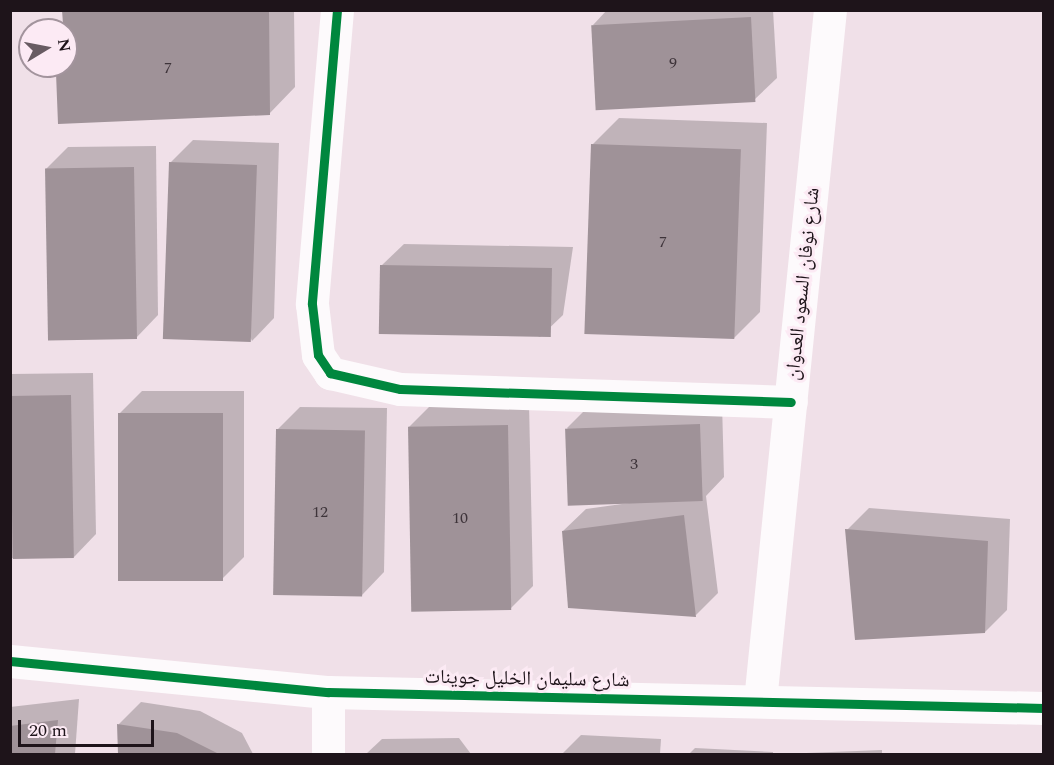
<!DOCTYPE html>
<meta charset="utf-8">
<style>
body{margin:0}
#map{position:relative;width:1054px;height:765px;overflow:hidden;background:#f0e0e8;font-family:Spectral,"Noto Naskh Arabic",serif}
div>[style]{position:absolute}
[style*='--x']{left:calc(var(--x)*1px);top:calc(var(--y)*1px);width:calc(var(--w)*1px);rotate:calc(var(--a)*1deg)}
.shadow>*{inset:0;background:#0003}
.building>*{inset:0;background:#9f9298;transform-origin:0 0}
.minor>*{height:33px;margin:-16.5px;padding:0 16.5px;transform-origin:16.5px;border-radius:16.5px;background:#fdfafc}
.cycleway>*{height:9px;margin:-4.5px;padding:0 4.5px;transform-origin:4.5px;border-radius:4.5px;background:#00873e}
span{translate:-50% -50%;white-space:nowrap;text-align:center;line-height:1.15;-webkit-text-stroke:6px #fceaf4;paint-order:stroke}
.number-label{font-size:16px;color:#3e343a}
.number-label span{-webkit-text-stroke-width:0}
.street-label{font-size:20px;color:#1e141a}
.frame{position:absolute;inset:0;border:12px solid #1e141a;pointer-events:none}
.north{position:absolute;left:18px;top:18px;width:60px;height:60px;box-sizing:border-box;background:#fceaf4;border:2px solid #a3949d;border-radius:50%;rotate:80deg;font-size:16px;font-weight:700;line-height:24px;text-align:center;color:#1e141a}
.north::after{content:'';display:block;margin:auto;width:21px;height:27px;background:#685b62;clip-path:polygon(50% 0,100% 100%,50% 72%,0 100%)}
.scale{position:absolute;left:18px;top:720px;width:136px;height:27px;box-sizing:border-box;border:3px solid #1e141a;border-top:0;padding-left:8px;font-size:18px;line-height:21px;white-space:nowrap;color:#1e141a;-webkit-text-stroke:4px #fceaf4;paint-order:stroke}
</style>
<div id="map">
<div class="shadow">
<div style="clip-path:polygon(63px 10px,294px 10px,295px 87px,269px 114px,57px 73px,66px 66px)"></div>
<div style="clip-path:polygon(607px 10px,773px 10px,777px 78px,754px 100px,593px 25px)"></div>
<div style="clip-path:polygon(619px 118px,767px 123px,760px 312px,734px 338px,593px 144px)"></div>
<div style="clip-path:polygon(193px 140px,279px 143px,274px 318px,252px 341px,171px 162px)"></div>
<div style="clip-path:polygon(156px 146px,158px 315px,136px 338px,46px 169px,68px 147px)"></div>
<div style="clip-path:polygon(404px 244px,573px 247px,563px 315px,540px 337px,381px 266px)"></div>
<div style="clip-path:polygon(93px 373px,96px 534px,74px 557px,10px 558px,10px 374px)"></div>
<div style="clip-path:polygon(142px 391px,244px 391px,244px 557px,222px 579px,120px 413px)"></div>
<div style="clip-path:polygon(529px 403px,533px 586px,511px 608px,409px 427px,431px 405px)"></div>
<div style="clip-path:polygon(722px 403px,724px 477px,706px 496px,718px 593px,696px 615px,563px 531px,586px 509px,629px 503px,567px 428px,589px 406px)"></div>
<div style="clip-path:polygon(300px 407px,387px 408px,384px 572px,362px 595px,278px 429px)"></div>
<div style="clip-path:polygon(869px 508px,1010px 519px,1007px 610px,985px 632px,847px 530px)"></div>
<div style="clip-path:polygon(79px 699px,75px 754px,10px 754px,10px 707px)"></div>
<div style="clip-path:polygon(141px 702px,200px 711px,242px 733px,253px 754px,119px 754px,119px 724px)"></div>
<div style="clip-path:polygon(581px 735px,661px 739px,660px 754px,562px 754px)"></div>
<div style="clip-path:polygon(459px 738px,471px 754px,366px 754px,382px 739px)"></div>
<div style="clip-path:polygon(695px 748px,773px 752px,773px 754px,689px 754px)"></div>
<div style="clip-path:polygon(882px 750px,882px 754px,804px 754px,806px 753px)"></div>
</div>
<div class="building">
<div style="clip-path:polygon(62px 10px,269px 10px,270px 115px,58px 124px,56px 73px,65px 72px,66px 66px)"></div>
<div style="left:751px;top:17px;width:85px;height:160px;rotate:87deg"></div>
<div style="left:591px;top:144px;width:150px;height:190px;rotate:2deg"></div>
<div style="left:169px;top:162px;width:88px;height:177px;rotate:2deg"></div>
<div style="left:134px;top:167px;width:172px;height:89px;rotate:89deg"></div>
<div style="left:380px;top:265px;width:172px;height:69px;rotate:1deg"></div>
<div style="left:71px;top:395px;width:163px;height:61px;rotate:89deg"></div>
<div style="left:118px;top:413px;width:105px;height:168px"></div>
<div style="left:700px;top:424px;width:77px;height:135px;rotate:88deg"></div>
<div style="left:508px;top:425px;width:185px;height:100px;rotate:89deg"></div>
<div style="left:276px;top:429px;width:89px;height:166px;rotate:1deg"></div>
<div style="clip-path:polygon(684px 515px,696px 617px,568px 608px,562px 531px)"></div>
<div style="clip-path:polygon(845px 529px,988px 541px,985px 633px,855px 640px)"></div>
<div style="clip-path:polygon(58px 720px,55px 754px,10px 754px,10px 726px)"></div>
<div style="clip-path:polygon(117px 724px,177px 733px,219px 754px,118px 754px)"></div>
</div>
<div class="minor">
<div style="--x:337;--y:10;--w:295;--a:94.9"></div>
<div style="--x:312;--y:304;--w:51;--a:83.3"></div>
<div style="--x:318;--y:355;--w:22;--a:56"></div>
<div style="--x:330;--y:373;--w:72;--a:12.9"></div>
<div style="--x:400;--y:389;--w:391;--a:1.9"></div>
<div style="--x:10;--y:661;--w:320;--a:5.6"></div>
<div style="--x:328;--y:692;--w:716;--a:1.28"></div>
<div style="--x:760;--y:701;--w:695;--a:-84.22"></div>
<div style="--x:328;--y:754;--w:62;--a:-90"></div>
</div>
<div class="cycleway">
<div style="--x:337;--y:10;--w:295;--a:94.9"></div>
<div style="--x:312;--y:304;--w:51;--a:83.3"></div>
<div style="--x:318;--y:355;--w:22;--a:56"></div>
<div style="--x:330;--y:373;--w:72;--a:12.9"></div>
<div style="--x:400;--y:389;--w:391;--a:1.9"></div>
<div style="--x:10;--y:661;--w:320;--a:5.6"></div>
<div style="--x:328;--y:692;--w:716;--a:1.28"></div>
</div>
<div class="number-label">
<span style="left:673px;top:63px">9</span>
<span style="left:168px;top:68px">7</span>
<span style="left:663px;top:242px">7</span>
<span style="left:634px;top:464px">3</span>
<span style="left:320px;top:512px">12</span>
<span style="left:460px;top:518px">10</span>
</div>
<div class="street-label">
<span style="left:803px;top:284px;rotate:-84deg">شارع نوفان السعود العدوان</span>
<span style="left:527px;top:679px;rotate:1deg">شارع سليمان الخليل جوينات</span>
</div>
<div class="frame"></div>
<div class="north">N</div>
<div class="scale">20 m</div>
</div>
